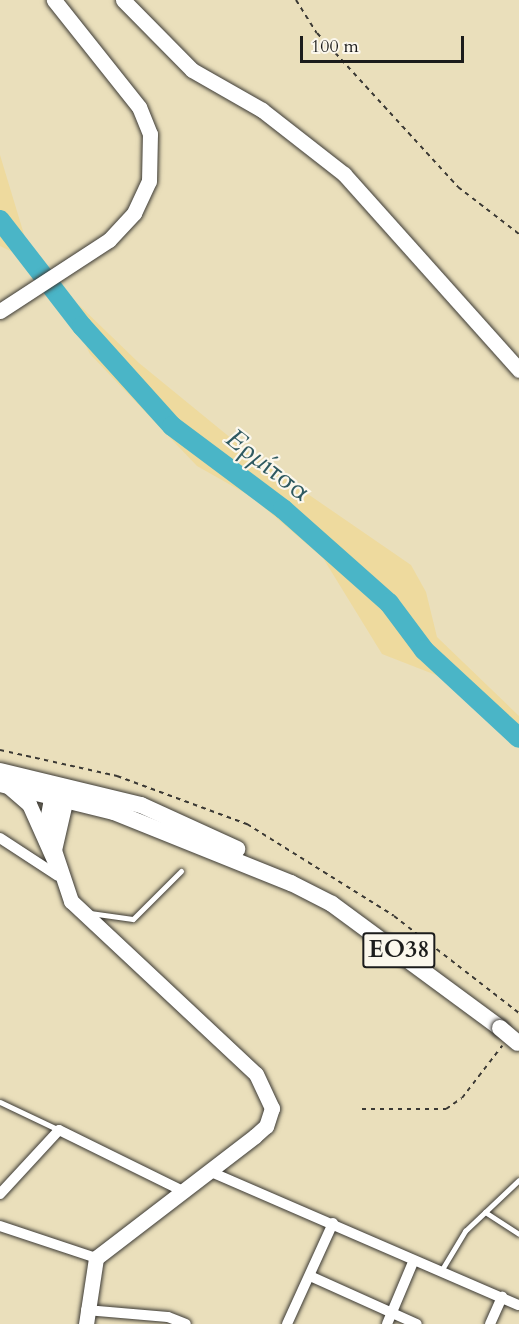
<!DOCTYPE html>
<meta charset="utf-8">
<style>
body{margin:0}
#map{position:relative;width:519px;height:1324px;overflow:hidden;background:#eadfbb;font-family:Cardo,serif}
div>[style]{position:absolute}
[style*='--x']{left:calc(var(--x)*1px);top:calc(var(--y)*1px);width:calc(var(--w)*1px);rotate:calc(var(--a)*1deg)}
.sand>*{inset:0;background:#eeda9e}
.river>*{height:20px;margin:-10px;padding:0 10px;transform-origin:10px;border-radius:10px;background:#4ab5c7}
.path>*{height:2px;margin-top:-1px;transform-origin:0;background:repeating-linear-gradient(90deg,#3b3934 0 4.5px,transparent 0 9px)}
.roads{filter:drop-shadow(0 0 2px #3b3934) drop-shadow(0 0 2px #3b3934)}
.lane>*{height:5px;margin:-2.5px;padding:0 2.5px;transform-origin:2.5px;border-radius:2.5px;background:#fff}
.street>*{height:10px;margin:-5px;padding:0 5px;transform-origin:5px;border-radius:5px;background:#fff}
.secondary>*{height:15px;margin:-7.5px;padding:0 7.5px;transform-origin:7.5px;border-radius:7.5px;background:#fff}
.primary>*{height:16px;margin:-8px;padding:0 8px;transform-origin:8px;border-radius:8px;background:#fff}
.bridges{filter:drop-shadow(0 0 2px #3b3934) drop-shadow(0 0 2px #3b3934)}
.primary-bridge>*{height:16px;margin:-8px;padding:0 8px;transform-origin:8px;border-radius:8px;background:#fff}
span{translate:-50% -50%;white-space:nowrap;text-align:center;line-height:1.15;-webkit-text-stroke:4.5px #fbf7ec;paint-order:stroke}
.shield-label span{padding:2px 4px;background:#fbf7ec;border:2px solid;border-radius:4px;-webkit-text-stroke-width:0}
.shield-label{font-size:24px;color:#1c1c1c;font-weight:700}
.water-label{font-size:27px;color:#2e5960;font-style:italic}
.scale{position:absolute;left:300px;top:36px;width:164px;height:27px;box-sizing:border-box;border:3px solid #1c1c1c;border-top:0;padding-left:8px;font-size:18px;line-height:21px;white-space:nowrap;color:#1c1c1c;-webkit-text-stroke:4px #fbf7ec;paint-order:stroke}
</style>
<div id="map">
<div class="sand">
<div style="clip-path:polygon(0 155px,26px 241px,19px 255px,0 246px)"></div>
<div style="clip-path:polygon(79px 305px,139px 363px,254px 457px,411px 565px,426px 592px,437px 637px,519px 716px,519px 747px,441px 677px,382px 654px,323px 558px,252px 497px,197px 466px,90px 354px,81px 336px)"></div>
</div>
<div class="river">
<div style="--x:0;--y:220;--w:134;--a:52.3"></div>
<div style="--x:82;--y:326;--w:135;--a:48"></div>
<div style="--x:172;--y:426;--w:139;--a:36.8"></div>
<div style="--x:283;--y:509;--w:142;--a:41.6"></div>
<div style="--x:389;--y:603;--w:59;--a:53.3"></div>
<div style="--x:424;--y:650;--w:129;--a:42.8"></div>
</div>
<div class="path">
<div style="--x:296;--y:0;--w:39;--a:58"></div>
<div style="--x:317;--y:33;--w:209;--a:47.5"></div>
<div style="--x:458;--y:187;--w:77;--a:37.6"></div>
<div style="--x:0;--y:750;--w:120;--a:12.5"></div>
<div style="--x:117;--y:776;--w:139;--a:20.3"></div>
<div style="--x:247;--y:824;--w:173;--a:32"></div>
<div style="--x:394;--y:916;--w:158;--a:37.8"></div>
<div style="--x:362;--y:1109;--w:84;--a:0"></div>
<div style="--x:446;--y:1109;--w:19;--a:-35"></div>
<div style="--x:462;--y:1098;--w:66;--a:-52.4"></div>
</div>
<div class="roads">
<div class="lane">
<div style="--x:90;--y:913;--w:43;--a:7.9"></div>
<div style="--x:133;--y:919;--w:68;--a:-45"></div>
<div style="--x:0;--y:1102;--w:65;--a:25.4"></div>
<div style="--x:485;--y:1212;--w:40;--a:32.9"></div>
<div style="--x:441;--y:1271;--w:47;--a:-59"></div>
<div style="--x:465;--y:1231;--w:74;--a:-43.4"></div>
</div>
<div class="street">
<div style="--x:0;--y:838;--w:69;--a:33.2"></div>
<div style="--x:211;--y:1172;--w:335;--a:23.4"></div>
<div style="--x:0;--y:1194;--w:87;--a:-47.3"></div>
<div style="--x:59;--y:1130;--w:138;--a:26.2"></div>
<div style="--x:0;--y:1226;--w:101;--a:18.4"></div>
<div style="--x:310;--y:1276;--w:117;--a:24.2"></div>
<div style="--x:86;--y:1310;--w:82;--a:4.9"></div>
<div style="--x:168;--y:1317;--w:19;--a:21"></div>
<div style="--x:287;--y:1324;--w:111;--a:-65.5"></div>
<div style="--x:387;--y:1324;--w:67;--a:-67.2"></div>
<div style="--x:490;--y:1324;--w:30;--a:-66"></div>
</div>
<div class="secondary">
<div style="--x:123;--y:0;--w:98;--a:45.4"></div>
<div style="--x:192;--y:70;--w:81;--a:29.7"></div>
<div style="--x:262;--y:110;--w:104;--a:38"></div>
<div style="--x:344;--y:174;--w:263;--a:48.2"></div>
<div style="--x:0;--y:311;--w:130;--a:-33.1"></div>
<div style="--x:109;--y:240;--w:37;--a:-47"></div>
<div style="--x:134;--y:213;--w:35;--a:-65"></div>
<div style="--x:149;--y:181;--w:47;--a:-88.8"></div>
<div style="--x:150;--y:134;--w:29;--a:-112"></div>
<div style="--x:139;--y:107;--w:137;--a:-128.5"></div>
<div style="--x:8;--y:786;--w:28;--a:41"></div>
<div style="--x:29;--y:804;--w:61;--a:65.9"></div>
<div style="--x:68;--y:789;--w:63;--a:102.9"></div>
<div style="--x:54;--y:850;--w:54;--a:71.6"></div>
<div style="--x:71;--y:901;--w:253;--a:43.1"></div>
<div style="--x:256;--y:1074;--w:38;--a:65"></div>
<div style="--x:272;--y:1108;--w:19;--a:108"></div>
<div style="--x:266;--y:1126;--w:15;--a:138"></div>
<div style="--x:255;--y:1136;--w:200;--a:142.5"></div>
<div style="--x:96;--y:1258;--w:67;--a:98.6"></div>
<div style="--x:44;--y:835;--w:32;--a:-79"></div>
<div style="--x:50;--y:804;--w:18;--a:-49"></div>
</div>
<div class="primary">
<div style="--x:0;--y:771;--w:145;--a:13.6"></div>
<div style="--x:141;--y:805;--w:106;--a:24.6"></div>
<div style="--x:0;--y:784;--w:117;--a:13.8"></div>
<div style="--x:114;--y:812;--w:191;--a:21.9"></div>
<div style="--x:291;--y:883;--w:46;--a:27.1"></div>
<div style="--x:332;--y:904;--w:209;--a:36.4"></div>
</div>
</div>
<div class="bridges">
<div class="primary-bridge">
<div style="--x:500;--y:1028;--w:23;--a:40"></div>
</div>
</div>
<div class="shield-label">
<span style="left:399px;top:950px">ΕΟ38</span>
</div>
<div class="water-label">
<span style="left:268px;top:465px;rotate:38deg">Ερμίτσα</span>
</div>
<div class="scale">100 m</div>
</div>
